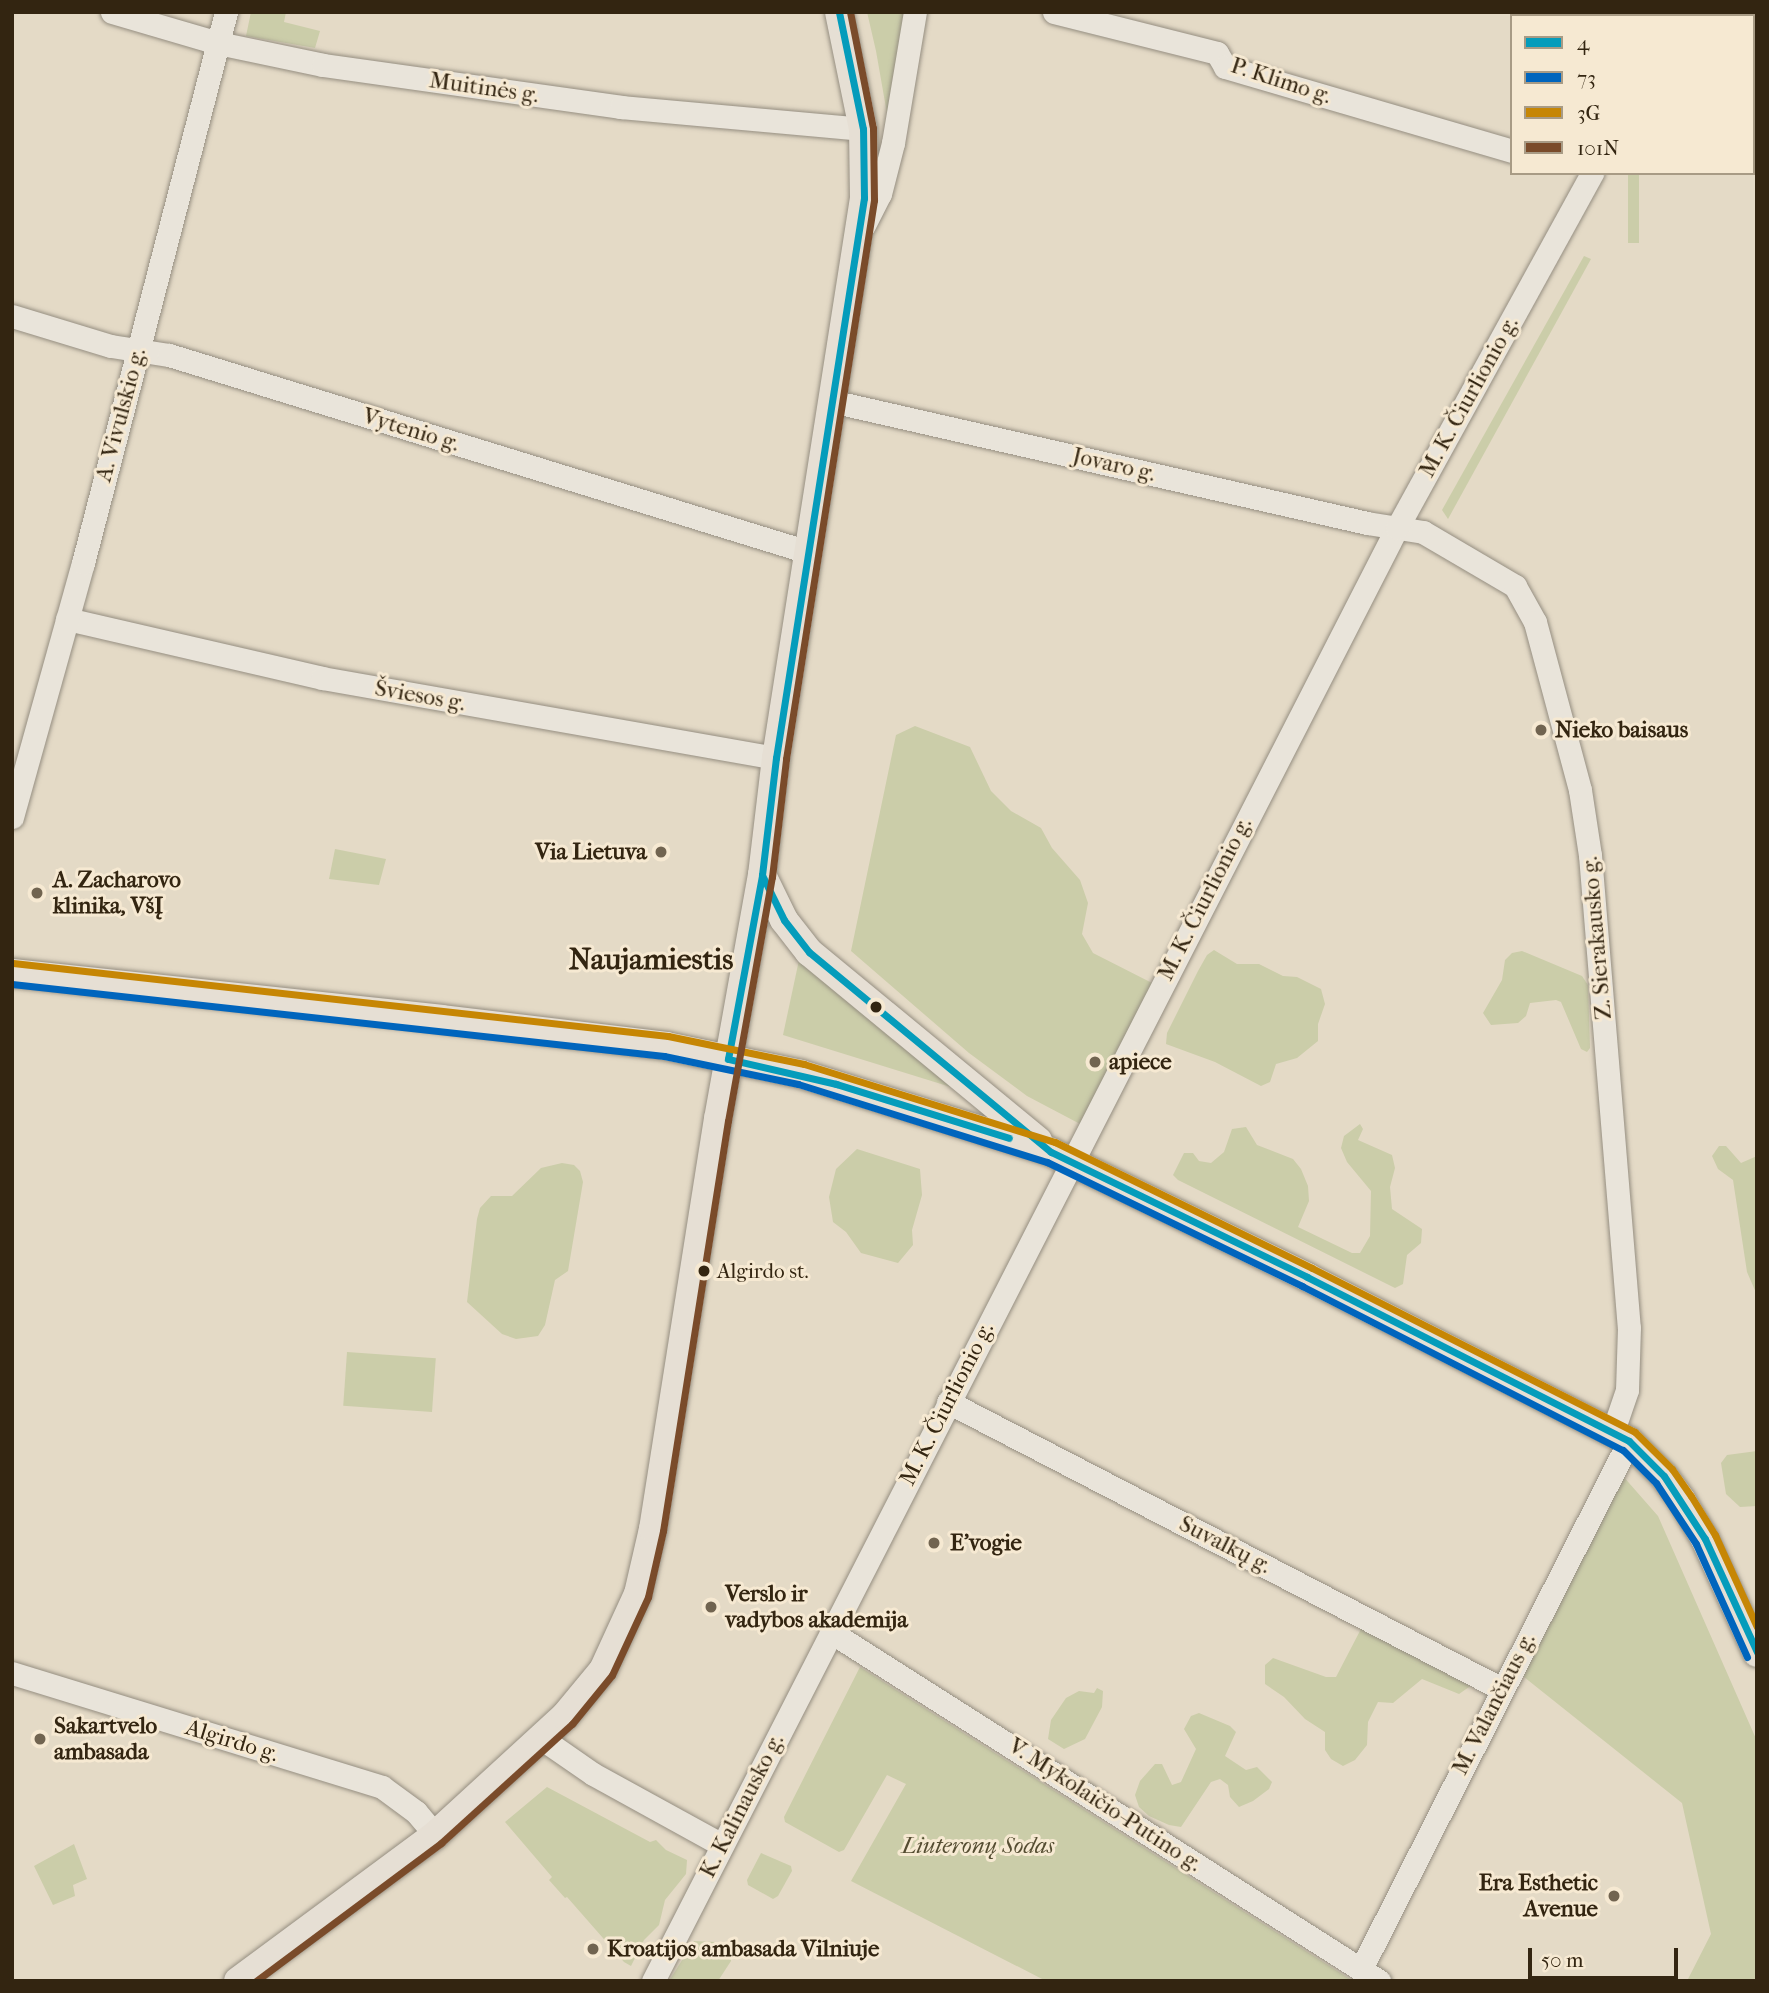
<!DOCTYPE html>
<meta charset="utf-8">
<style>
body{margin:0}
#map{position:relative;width:1769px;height:1993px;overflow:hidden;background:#e4dac6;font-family:"IM FELL French Canon",serif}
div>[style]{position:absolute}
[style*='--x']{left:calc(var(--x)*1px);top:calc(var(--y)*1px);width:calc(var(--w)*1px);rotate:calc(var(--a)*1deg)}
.green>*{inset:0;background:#cbcda9;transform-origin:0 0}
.roads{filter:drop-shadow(0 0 2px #958e81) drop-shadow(0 0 2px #958e81)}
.minor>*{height:23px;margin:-11.5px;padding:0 11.5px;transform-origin:11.5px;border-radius:11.5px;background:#e9e4da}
.major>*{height:28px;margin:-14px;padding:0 14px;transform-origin:14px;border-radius:14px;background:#e6dfd4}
.bus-1>*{height:7px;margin:-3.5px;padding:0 3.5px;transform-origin:3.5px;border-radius:3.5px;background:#059cbb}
.bus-2>*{height:7px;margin:-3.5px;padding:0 3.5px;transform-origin:3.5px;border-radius:3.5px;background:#0065bd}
.bus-3>*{height:7px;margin:-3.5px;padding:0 3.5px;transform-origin:3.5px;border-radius:3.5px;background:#c68604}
.bus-4>*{height:7px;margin:-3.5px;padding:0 3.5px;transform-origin:3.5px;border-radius:3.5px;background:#7a4b2a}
.dots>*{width:19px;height:19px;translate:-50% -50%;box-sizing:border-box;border:4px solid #f6e9d2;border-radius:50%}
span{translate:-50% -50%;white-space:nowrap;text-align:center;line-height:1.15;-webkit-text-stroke:6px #f6e9d2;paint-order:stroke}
.bus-label{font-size:21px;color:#332511}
.left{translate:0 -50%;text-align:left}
.street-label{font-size:23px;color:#332511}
.poi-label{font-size:23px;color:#332511;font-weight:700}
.right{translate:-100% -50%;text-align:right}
.park-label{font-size:23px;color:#544c31;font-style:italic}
.district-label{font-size:30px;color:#332511;font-weight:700}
.frame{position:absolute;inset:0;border:14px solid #332511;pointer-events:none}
.legend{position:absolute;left:1510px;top:14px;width:245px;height:161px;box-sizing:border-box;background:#f6e9d2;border:2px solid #a89b85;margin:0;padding:9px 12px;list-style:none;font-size:21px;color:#332511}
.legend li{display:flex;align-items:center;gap:14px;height:35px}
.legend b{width:35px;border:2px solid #a89b85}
.scale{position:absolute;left:1528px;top:1948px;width:150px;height:32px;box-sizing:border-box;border:4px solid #332511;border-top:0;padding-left:9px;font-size:21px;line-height:24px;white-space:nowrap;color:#332511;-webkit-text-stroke:5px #f6e9d2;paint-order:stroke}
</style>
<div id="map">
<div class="green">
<div style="clip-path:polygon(251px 12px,286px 12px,284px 22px,320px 31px,315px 48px,246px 36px)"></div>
<div style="clip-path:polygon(867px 12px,907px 12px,889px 125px,876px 51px)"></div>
<div style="left:1628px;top:173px;width:11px;height:70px"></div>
<div style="clip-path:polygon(1584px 256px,1591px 259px,1448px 519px,1442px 510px)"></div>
<div style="clip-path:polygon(915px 726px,970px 747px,991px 791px,1011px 811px,1041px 828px,1052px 848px,1080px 880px,1088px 903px,1082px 934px,1093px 953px,1154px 984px,1082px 1125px,1027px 1096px,969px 1053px,851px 951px,896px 735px)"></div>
<div style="clip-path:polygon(335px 849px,386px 859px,379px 885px,329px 879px)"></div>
<div style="clip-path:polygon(1214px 950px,1237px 964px,1259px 964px,1283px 976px,1297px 977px,1321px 989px,1325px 1004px,1318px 1024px,1318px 1041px,1297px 1058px,1276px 1064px,1270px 1082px,1261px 1086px,1215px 1062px,1166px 1044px,1167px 1033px,1198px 971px,1207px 955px)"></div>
<div style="clip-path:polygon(1522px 951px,1582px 976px,1588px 985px,1590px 1048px,1587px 1052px,1581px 1049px,1561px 1002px,1556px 1000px,1530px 1003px,1526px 1016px,1518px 1023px,1491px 1025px,1483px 1013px,1502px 980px,1505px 960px,1512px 953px)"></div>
<div style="clip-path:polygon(799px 960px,954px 1088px,783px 1035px)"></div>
<div style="clip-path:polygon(1360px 1124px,1363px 1129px,1358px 1140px,1392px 1155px,1395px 1168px,1390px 1187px,1392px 1209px,1422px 1229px,1421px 1243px,1407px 1255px,1403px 1284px,1395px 1288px,1178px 1180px,1173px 1175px,1184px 1153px,1193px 1153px,1199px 1161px,1211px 1163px,1224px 1152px,1232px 1129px,1246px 1127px,1257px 1145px,1293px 1159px,1301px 1169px,1308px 1186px,1309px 1201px,1298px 1227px,1352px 1253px,1360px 1253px,1370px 1236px,1371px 1191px,1347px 1162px,1341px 1148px,1344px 1136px)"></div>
<div style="clip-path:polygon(1719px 1146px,1726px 1146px,1741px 1163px,1757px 1156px,1757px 1295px,1747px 1272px,1733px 1180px,1718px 1169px,1712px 1156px)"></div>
<div style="clip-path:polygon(857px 1149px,920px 1169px,922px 1195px,912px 1230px,913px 1245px,898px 1263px,861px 1253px,846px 1232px,833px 1222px,829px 1197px,836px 1169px)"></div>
<div style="clip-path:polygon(562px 1163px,574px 1165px,580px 1171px,583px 1182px,568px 1271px,555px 1280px,545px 1325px,538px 1336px,516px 1339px,502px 1334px,467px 1302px,477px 1219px,480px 1208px,491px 1196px,512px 1196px,541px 1168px)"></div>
<div style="left:347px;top:1352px;width:89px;height:54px;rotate:4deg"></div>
<div style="clip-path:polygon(1757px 1451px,1757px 1506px,1740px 1507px,1726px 1494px,1721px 1463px,1727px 1455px)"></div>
<div style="clip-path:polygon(1622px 1475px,1658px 1516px,1757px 1741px,1757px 1981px,1687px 1981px,1711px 1934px,1682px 1803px,1519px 1673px)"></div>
<div style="clip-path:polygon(1362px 1627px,1472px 1685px,1459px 1694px,1422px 1679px,1393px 1703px,1378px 1702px,1368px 1722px,1367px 1745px,1355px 1760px,1343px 1766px,1331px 1759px,1325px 1750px,1325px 1732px,1305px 1719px,1284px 1697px,1265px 1684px,1265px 1665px,1273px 1658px,1326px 1677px,1336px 1677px)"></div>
<div style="clip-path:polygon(860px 1667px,1353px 1981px,1046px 1981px,851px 1881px,906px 1784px,887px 1775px,844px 1850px,839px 1852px,785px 1822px,784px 1817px)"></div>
<div style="clip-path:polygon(1097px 1688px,1103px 1691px,1102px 1707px,1085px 1739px,1064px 1749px,1048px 1739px,1051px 1720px,1066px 1698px,1079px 1691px,1094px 1693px)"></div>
<div style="clip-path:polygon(1199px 1713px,1230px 1726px,1236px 1732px,1225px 1756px,1246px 1770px,1257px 1767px,1272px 1782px,1269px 1789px,1253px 1801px,1239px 1807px,1230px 1797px,1228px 1785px,1220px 1779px,1211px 1782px,1181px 1827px,1169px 1825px,1149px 1816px,1139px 1807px,1135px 1795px,1140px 1781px,1155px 1764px,1162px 1764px,1172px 1785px,1181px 1782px,1196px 1749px,1184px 1729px,1191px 1716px)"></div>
<div style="clip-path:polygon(547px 1787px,650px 1842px,656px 1840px,666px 1850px,687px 1860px,686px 1874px,665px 1900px,659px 1925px,644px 1940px,631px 1966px,624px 1962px,567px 1897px,565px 1898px,549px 1880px,552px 1877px,505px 1822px)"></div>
<div style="clip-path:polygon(74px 1844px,87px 1879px,73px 1885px,75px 1896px,53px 1905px,34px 1866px)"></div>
<div style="clip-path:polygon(761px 1853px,791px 1866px,792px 1871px,778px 1896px,773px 1899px,748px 1885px,747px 1880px)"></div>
<div style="clip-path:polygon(694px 1941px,716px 1942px,731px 1954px,731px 1961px,718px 1981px,669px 1981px)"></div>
</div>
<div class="roads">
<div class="minor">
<div style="--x:112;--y:12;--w:110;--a:16.3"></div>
<div style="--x:218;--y:43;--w:107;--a:11.8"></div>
<div style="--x:323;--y:65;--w:301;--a:8"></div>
<div style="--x:621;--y:107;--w:243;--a:5.2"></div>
<div style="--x:1054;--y:12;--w:168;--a:14.1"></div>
<div style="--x:1217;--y:53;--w:16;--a:60"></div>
<div style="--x:1225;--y:67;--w:299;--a:16.3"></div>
<div style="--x:1668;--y:12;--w:6;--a:39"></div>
<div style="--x:864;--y:225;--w:35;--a:-63"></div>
<div style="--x:880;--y:194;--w:53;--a:-75.7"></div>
<div style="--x:893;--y:143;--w:133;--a:-80.5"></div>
<div style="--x:12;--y:316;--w:103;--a:16.9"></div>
<div style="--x:111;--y:346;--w:59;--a:8.8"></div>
<div style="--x:169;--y:355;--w:669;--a:17.13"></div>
<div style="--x:831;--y:401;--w:550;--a:12.82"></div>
<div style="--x:1367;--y:523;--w:57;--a:9.1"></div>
<div style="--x:1423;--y:532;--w:107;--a:30.4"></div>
<div style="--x:1515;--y:586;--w:41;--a:60.9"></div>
<div style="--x:1535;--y:622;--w:174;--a:75"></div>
<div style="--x:1580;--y:790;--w:66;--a:81.3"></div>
<div style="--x:1590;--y:855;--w:474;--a:85.3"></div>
<div style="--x:1629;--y:1327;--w:63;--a:91.8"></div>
<div style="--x:1627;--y:1390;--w:43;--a:108.9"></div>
<div style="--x:67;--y:619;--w:262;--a:13"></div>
<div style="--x:322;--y:678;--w:461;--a:10"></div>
<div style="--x:12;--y:817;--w:264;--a:-74.4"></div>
<div style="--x:83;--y:563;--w:569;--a:-75.45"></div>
<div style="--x:948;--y:1402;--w:624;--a:27.39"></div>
<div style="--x:831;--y:1632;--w:650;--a:32.49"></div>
<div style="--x:12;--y:1673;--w:387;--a:17.1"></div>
<div style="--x:382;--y:1787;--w:42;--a:36.3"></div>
<div style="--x:416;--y:1812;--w:30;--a:50"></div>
<div style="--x:541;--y:1738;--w:63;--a:34.7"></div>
<div style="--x:593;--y:1774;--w:147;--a:28.8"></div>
<div style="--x:1361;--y:1969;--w:592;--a:-63.09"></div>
<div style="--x:653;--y:1981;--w:1632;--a:-62.89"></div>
<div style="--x:1397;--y:528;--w:405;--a:-61.2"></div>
</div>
<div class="major">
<div style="--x:762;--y:875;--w:50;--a:63.9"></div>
<div style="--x:784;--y:920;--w:41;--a:52"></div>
<div style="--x:809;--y:952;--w:297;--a:39.5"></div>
<div style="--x:12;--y:973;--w:431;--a:6.1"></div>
<div style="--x:441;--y:1019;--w:227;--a:6.8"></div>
<div style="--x:666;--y:1046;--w:138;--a:11.7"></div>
<div style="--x:801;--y:1074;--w:262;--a:17.3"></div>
<div style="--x:1051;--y:1152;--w:285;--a:26"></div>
<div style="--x:1307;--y:1277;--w:361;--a:27"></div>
<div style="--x:1629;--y:1441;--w:49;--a:45"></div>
<div style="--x:1664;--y:1476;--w:31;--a:54"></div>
<div style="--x:1682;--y:1501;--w:44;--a:58.8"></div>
<div style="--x:1705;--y:1539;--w:125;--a:65.5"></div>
<div style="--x:238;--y:1981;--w:245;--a:-36.5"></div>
<div style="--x:435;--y:1835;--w:176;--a:-42.5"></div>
<div style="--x:565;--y:1716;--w:60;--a:-50.4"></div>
<div style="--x:603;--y:1670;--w:84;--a:-65.3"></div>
<div style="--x:638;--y:1594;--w:67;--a:-77"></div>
<div style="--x:653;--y:1529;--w:415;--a:-81"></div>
<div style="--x:718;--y:1119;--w:248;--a:-79.8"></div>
<div style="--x:762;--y:875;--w:118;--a:-83.2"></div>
<div style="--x:776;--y:758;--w:567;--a:-81.07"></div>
<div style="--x:864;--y:198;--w:69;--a:-90.8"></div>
<div style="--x:863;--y:129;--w:119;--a:-101.6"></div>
</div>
</div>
<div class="bus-1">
<div style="--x:762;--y:875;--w:50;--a:63.9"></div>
<div style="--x:784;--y:920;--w:41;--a:52"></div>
<div style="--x:809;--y:952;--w:314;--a:39.6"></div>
<div style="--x:1051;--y:1152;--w:285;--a:26"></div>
<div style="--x:1307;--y:1277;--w:361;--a:27"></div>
<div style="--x:1629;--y:1441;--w:49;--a:45"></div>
<div style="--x:1664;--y:1476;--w:75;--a:56.9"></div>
<div style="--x:1705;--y:1539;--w:124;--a:65.3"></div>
<div style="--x:728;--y:1059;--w:111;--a:13"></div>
<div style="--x:836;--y:1084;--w:181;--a:17.3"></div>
<div style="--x:728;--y:1059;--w:187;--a:-79.5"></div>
<div style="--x:762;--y:875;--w:118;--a:-83.2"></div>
<div style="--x:776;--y:758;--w:567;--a:-81.07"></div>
<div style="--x:864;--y:198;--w:69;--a:-90.8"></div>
<div style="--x:863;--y:129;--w:119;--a:-101.6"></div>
</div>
<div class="bus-2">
<div style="--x:12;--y:984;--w:656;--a:6.3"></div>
<div style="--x:664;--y:1056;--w:137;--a:11.8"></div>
<div style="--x:798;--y:1084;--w:261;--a:17.4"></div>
<div style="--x:1047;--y:1162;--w:284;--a:25.9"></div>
<div style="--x:1302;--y:1286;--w:360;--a:27.1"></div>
<div style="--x:1623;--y:1450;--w:47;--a:45"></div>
<div style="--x:1656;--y:1483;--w:73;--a:56.7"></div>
<div style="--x:1696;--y:1544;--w:124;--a:65.7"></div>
</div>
<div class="bus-3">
<div style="--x:13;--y:963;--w:659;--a:6.36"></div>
<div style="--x:668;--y:1036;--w:139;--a:11.6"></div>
<div style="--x:804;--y:1064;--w:263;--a:17.3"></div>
<div style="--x:1055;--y:1142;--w:286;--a:26.1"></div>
<div style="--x:1312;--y:1268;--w:362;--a:26.9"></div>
<div style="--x:1635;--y:1432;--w:52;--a:45"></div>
<div style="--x:1672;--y:1469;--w:33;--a:55"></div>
<div style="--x:1691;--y:1496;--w:46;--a:58.4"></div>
<div style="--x:1715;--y:1535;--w:101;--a:65.5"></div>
</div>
<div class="bus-4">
<div style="--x:256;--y:1981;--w:231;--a:-36.7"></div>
<div style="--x:441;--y:1843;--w:177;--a:-42.3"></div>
<div style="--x:572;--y:1724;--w:63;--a:-50.8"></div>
<div style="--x:612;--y:1675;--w:86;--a:-65.2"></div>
<div style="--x:648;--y:1597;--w:68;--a:-77.2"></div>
<div style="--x:663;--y:1531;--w:415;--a:-81"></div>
<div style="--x:728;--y:1121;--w:248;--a:-79.8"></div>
<div style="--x:772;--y:877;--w:119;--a:-83.2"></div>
<div style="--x:786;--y:759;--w:566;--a:-81.05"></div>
<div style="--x:874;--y:200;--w:72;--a:-90.8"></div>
<div style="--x:873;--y:128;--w:118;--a:-101.2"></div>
</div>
<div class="dots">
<div style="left:1541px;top:730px;background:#716450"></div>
<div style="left:661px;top:852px;background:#716450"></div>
<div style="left:37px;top:893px;background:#716450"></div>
<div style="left:876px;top:1007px;background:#332511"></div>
<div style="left:1095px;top:1062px;background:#716450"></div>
<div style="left:704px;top:1271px;background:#332511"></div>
<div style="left:934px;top:1543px;background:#716450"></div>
<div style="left:711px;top:1607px;background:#716450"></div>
<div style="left:40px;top:1739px;background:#716450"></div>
<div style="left:1614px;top:1896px;background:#716450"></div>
<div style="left:593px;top:1949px;background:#716450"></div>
</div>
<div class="bus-label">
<span class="left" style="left:717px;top:1271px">Algirdo st.</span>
</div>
<div class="street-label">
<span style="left:1281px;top:81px;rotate:18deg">P. Klimo g.</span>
<span style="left:484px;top:88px;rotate:8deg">Muitinės g.</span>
<span style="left:1469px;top:397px;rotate:-61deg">M. K. Čiurlionio g.</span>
<span style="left:121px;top:415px;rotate:-75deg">A. Vivulskio g.</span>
<span style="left:411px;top:430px;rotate:17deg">Vytenio g.</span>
<span style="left:1114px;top:465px;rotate:13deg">Jovaro g.</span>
<span style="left:420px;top:696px;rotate:10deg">Šviesos g.</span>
<span style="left:1205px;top:899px;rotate:-63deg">M. K. Čiurlionio g.</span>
<span style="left:1597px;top:938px;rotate:-95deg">Z. Sierakausko g.</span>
<span style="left:947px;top:1404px;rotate:-63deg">M. K. Čiurlionio g.</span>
<span style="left:1225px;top:1545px;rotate:27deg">Suvalkų g.</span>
<span style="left:1494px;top:1704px;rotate:-63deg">M. Valančiaus g.</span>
<span style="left:232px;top:1741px;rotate:17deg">Algirdo g.</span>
<span style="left:1105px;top:1805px;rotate:33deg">V. Mykolaičio-Putino g.</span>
<span style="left:742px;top:1806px;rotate:-63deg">K. Kalinausko g.</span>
</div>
<div class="poi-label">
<span class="left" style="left:1555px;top:730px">Nieko baisaus</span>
<span class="right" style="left:647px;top:852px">Via Lietuva</span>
<span class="left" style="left:53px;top:893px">A. Zacharovo<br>klinika, VšĮ</span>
<span class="left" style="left:1109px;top:1062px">apiece</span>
<span class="left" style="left:950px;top:1543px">E’vogie</span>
<span class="left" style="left:725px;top:1607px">Verslo ir<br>vadybos akademija</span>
<span class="left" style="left:54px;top:1739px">Sakartvelo<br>ambasada</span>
<span class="right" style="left:1598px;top:1896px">Era Esthetic<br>Avenue</span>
<span class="left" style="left:607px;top:1949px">Kroatijos ambasada Vilniuje</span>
</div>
<div class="park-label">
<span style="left:978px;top:1846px">Liuteronų Sodas</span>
</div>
<div class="district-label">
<span style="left:651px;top:960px">Naujamiestis</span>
</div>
<div class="frame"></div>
<ul class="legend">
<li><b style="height:9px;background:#059cbb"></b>4</li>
<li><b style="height:9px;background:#0065bd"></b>73</li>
<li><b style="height:9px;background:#c68604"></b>3G</li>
<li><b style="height:9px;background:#7a4b2a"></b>101N</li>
</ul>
<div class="scale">50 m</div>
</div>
